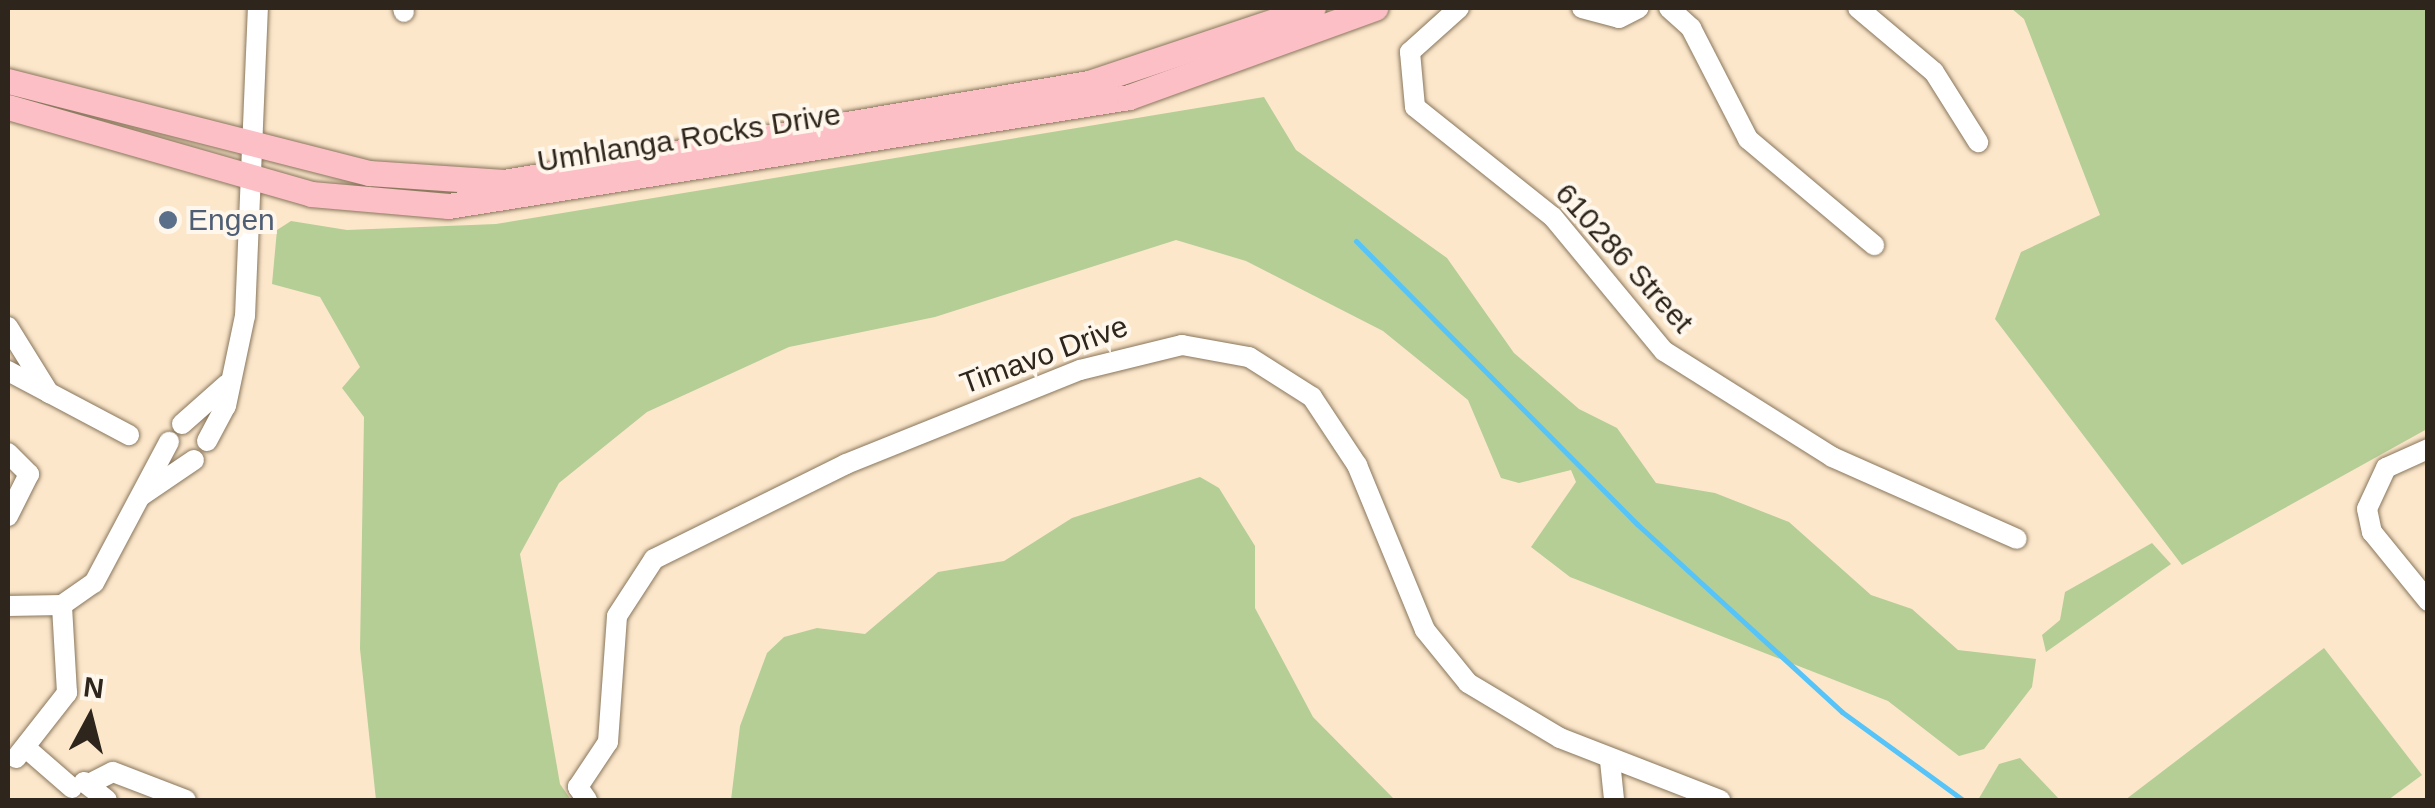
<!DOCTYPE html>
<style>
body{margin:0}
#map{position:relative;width:2435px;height:808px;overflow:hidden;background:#fce7cb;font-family:Helvetica,sans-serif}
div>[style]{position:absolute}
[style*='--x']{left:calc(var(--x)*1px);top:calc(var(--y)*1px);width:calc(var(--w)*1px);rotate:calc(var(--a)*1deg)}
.green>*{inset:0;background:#b4ce95}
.stream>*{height:5px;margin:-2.5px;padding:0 2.5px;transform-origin:2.5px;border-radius:2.5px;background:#56c4f8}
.roads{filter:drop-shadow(0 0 2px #88765c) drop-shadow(0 0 2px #88765c)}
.minor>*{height:20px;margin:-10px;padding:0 10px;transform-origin:10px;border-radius:10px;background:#fff}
.major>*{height:25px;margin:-12.5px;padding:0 12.5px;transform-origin:12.5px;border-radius:12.5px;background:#fbbfc5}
.dots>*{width:28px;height:28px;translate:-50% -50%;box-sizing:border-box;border:5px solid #fff7eb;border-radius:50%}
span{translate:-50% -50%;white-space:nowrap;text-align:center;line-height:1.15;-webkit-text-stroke:8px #fff7eb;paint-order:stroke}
.street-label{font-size:30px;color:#2e261c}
.service-label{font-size:30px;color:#4e5e75}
.left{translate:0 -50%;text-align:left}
.frame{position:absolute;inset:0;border:10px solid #2e261c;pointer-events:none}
.north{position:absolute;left:40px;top:668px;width:100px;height:100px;-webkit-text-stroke:8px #fff7eb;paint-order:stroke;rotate:7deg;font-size:28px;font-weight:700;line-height:40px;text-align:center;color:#2e261c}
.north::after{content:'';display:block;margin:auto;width:35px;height:45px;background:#2e261c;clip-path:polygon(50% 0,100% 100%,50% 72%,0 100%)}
</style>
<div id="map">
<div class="green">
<div style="clip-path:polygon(2011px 8px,2427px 8px,2427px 429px,2182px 565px,1995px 319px,2021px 252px,2100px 215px,2024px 19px)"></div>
<div style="clip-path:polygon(1264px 97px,1296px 150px,1447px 258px,1514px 353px,1579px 409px,1617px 428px,1656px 483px,1715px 493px,1789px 522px,1871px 595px,1912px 609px,1958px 650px,2036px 659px,2032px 687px,1984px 749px,1959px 756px,1888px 701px,1570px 577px,1531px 547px,1576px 482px,1571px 470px,1519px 483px,1501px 478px,1468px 400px,1383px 331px,1246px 261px,1176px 240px,935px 317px,789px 347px,647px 412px,559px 483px,520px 554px,560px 784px,571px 800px,376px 800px,360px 649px,364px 417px,342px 388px,360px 367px,320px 297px,272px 284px,277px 230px,291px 221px,347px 230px,496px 224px)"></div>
<div style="clip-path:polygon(1200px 477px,1219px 488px,1255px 546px,1255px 608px,1313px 717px,1395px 800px,731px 800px,740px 726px,767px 653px,784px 637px,817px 628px,865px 634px,938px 572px,1004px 561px,1072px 518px)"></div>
<div style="clip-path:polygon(2152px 543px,2171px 564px,2046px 652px,2042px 635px,2060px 620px,2065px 592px)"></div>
<div style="clip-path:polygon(2324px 648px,2422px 775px,2388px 800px,2125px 800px)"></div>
<div style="clip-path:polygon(2020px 758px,2060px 800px,1978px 800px,1999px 764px)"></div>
</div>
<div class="stream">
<div style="--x:1356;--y:241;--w:399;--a:45.2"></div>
<div style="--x:1637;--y:524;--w:278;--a:42.5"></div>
<div style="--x:1842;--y:712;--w:150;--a:36"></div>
</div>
<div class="roads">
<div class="minor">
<div style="--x:403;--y:8;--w:4;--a:76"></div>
<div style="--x:1459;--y:8;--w:66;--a:138.1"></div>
<div style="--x:1410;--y:52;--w:55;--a:84.8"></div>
<div style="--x:1415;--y:107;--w:176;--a:38.6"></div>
<div style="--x:1553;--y:217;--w:174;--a:50.4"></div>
<div style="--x:1664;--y:351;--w:199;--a:32.2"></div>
<div style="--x:1832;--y:457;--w:202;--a:23.9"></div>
<div style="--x:1582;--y:8;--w:38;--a:15"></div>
<div style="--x:1619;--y:18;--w:22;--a:-27"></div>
<div style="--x:1669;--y:8;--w:30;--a:42"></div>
<div style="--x:1691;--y:28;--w:125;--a:62.8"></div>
<div style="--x:1748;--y:139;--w:165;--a:40.1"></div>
<div style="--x:1858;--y:8;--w:99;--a:40.1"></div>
<div style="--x:1934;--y:72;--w:83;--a:57.8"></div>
<div style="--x:8;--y:327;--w:78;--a:58.2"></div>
<div style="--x:8;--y:371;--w:137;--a:27.9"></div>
<div style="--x:182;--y:424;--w:60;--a:-41.6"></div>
<div style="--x:207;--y:441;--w:40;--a:-62"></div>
<div style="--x:226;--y:406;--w:92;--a:-78.1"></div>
<div style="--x:245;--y:316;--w:308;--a:-87.6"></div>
<div style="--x:2428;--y:449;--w:46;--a:155.7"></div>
<div style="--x:2386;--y:468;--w:45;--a:114.9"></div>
<div style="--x:2367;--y:509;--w:24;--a:78"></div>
<div style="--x:2372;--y:532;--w:89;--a:50.9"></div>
<div style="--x:8;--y:453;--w:30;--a:45"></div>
<div style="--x:29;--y:474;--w:47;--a:116.6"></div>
<div style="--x:141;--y:496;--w:64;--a:-34.2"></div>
<div style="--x:8;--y:606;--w:54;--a:-1.1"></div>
<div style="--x:62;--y:605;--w:39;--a:-35"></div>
<div style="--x:94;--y:583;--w:160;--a:-62"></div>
<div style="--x:26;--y:748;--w:61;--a:41"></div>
<div style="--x:16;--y:758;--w:83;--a:-51.9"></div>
<div style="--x:67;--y:693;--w:88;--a:-93.3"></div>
<div style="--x:1610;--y:761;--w:39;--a:84"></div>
<div style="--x:84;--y:782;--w:29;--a:38"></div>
<div style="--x:93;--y:782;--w:22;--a:-27"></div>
<div style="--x:113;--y:772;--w:78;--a:21"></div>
<div style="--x:587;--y:800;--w:16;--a:-125"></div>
<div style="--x:578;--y:787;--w:54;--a:-56.3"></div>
<div style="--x:608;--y:742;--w:126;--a:-85.9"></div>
<div style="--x:617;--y:616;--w:68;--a:-57"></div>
<div style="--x:654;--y:559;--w:214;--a:-26.3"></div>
<div style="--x:846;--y:464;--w:252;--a:-21.9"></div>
<div style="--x:1080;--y:370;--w:105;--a:-13.8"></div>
<div style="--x:1182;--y:345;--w:68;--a:10.2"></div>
<div style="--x:1249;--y:357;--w:75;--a:32.4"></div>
<div style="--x:1312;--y:397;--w:82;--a:56.5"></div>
<div style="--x:1357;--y:465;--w:178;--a:67.6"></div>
<div style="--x:1425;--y:630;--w:68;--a:50.9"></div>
<div style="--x:1468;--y:683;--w:107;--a:30.9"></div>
<div style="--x:1560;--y:738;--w:172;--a:21.2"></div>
</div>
<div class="major">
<div style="--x:8;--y:81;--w:373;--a:14.3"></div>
<div style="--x:369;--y:173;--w:135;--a:3.8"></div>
<div style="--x:504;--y:182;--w:593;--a:-9.61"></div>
<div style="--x:1089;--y:83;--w:236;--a:-18.5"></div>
<div style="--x:8;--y:107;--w:315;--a:16"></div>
<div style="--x:311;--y:194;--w:138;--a:5"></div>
<div style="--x:448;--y:206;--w:690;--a:-9.09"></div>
<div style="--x:1129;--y:97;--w:262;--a:-19.9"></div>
</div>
</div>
<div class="dots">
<div style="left:168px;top:220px;background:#5c6f8a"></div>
</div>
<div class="street-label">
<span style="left:689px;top:138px;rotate:-9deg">Umhlanga Rocks Drive</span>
<span style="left:1624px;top:258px;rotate:48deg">610286 Street</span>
<span style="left:1044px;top:355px;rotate:-20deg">Timavo Drive</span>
</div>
<div class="service-label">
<span class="left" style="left:188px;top:220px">Engen</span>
</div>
<div class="frame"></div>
<div class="north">N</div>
</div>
